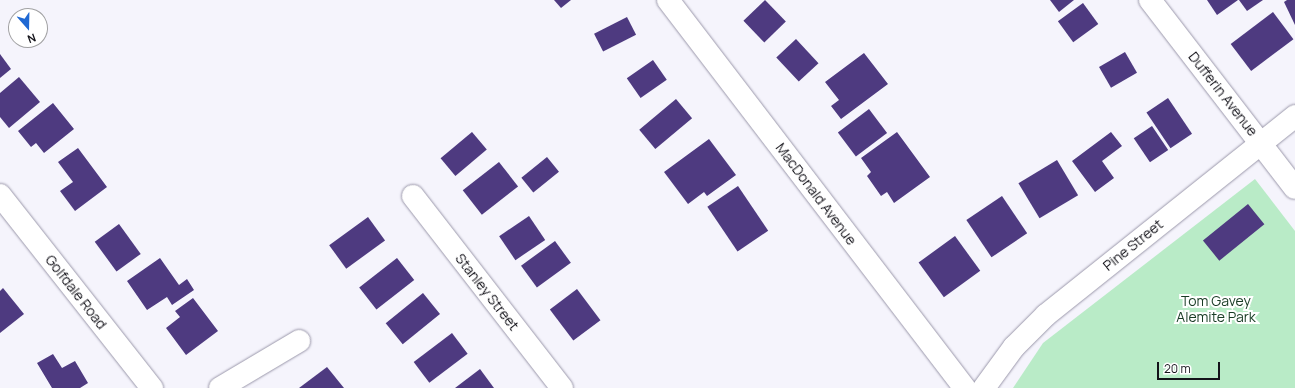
<!DOCTYPE html>
<style>
body{margin:0}
#map{position:relative;width:1295px;height:388px;overflow:hidden;background:#f5f4fc;font-family:Manrope,sans-serif}
div>[style]{position:absolute}
[style*='--x']{left:calc(var(--x)*1px);top:calc(var(--y)*1px);width:calc(var(--w)*1px);rotate:calc(var(--a)*1deg)}
.green>*{inset:0;background:#b9ebc7}
.building>*{inset:0;background:#4e3a80;transform-origin:0 0}
.roads{filter:drop-shadow(0 0 1px #9b98ab) drop-shadow(0 0 1px #9b98ab)}
.street>*{height:22px;margin:-11px;padding:0 11px;transform-origin:11px;border-radius:11px;background:#fff}
span{translate:-50% -50%;white-space:nowrap;text-align:center;line-height:1.15;-webkit-text-stroke:4px #fff;paint-order:stroke}
.street-label{font-size:14px;color:#14131a}
.park-label{font-size:14px;color:#183b24}
.north{position:absolute;left:8px;top:8px;width:40px;height:40px;box-sizing:border-box;background:#fff;border:1px solid #a1a1a3;border-radius:50%;rotate:160deg;font-size:11px;font-weight:700;line-height:16px;text-align:center;color:#14131a}
.north::after{content:'';display:block;margin:auto;width:14px;height:18px;background:#1f68d3;clip-path:polygon(50% 0,100% 100%,50% 72%,0 100%)}
.scale{position:absolute;left:1157px;top:362px;width:63px;height:18px;box-sizing:border-box;border:2px solid #14131a;border-top:0;padding-left:5px;font-size:12px;line-height:14px;white-space:nowrap;color:#14131a;-webkit-text-stroke:3px #fff;paint-order:stroke}
</style>
<div id="map">
<div class="green">
<div style="clip-path:polygon(1255px 179px,1295px 231px,1295px 388px,1013px 388px,1043px 343px)"></div>
</div>
<div class="building">
<div style="clip-path:polygon(554px 0,571px 0,561px 8px)"></div>
<div style="left:765px;top:0;width:30px;height:30px;rotate:46deg"></div>
<div style="clip-path:polygon(1050px 0,1074px 0,1059px 12px)"></div>
<div style="clip-path:polygon(1207px 0,1238px 0,1217px 15px)"></div>
<div style="clip-path:polygon(1239px 0,1263px 0,1247px 11px)"></div>
<div style="clip-path:polygon(1287px 0,1295px 0,1295px 25px,1284px 2px)"></div>
<div style="left:1083px;top:3px;width:26px;height:31px;rotate:54deg"></div>
<div style="left:1273px;top:12px;width:34px;height:53px;rotate:53deg"></div>
<div style="left:627px;top:17px;width:20px;height:37px;rotate:63deg"></div>
<div style="left:796px;top:39px;width:33px;height:27px;rotate:47deg"></div>
<div style="left:1125px;top:52px;width:24px;height:30px;rotate:60deg"></div>
<div style="clip-path:polygon(864px 53px,888px 84px,841px 119px,831px 106px,839px 100px,825px 82px)"></div>
<div style="clip-path:polygon(0 54px,11px 69px,0 78px)"></div>
<div style="left:653px;top:60px;width:24px;height:32px;rotate:55deg"></div>
<div style="clip-path:polygon(19px 77px,40px 102px,9px 128px,0 117px,0 93px)"></div>
<div style="left:1168px;top:98px;width:43px;height:26px;rotate:56deg"></div>
<div style="left:676px;top:99px;width:25px;height:48px;rotate:50deg"></div>
<div style="clip-path:polygon(53px 103px,74px 129px,44px 153px,36px 143px,31px 147px,18px 131px)"></div>
<div style="left:869px;top:109px;width:30px;height:39px;rotate:53deg"></div>
<div style="left:1152px;top:126px;width:29px;height:22px;rotate:56deg"></div>
<div style="left:472px;top:132px;width:23px;height:41px;rotate:50deg"></div>
<div style="clip-path:polygon(897px 132px,930px 177px,894px 203px,887px 192px,881px 196px,867px 176px,871px 172px,861px 158px)"></div>
<div style="clip-path:polygon(1111px 132px,1122px 146px,1102px 161px,1114px 178px,1095px 192px,1072px 161px)"></div>
<div style="clip-path:polygon(709px 139px,736px 175px,707px 196px,704px 192px,688px 204px,664px 172px)"></div>
<div style="clip-path:polygon(78px 148px,107px 187px,75px 211px,60px 191px,73px 182px,58px 162px)"></div>
<div style="left:547px;top:157px;width:19px;height:33px;rotate:51deg"></div>
<div style="left:1057px;top:160px;width:41px;height:45px;rotate:59deg"></div>
<div style="left:499px;top:162px;width:31px;height:46px;rotate:52deg"></div>
<div style="left:738px;top:186px;width:54px;height:37px;rotate:56deg"></div>
<div style="left:1002px;top:196px;width:45px;height:43px;rotate:56deg"></div>
<div style="left:1248px;top:204px;width:26px;height:58px;rotate:51deg"></div>
<div style="left:529px;top:216px;width:29px;height:36px;rotate:56deg"></div>
<div style="left:368px;top:217px;width:29px;height:48px;rotate:54deg"></div>
<div style="left:119px;top:224px;width:37px;height:30px;rotate:54deg"></div>
<div style="left:955px;top:236px;width:43px;height:45px;rotate:54deg"></div>
<div style="left:555px;top:241px;width:27px;height:42px;rotate:54deg"></div>
<div style="clip-path:polygon(160px 258px,179px 285px,187px 279px,194px 290px,172px 305px,167px 297px,147px 310px,127px 281px)"></div>
<div style="left:397px;top:258px;width:28px;height:48px;rotate:52deg"></div>
<div style="clip-path:polygon(3px 288px,24px 314px,0 333px,0 291px)"></div>
<div style="left:577px;top:289px;width:39px;height:34px;rotate:53deg"></div>
<div style="left:423px;top:293px;width:27px;height:48px;rotate:51deg"></div>
<div style="clip-path:polygon(193px 298px,218px 331px,186px 355px,166px 328px,180px 317px,175px 311px)"></div>
<div style="left:452px;top:333px;width:26px;height:48px;rotate:53deg"></div>
<div style="clip-path:polygon(53px 354px,62px 368px,75px 361px,88px 383px,80px 388px,52px 388px,37px 363px)"></div>
<div style="clip-path:polygon(327px 367px,344px 388px,299px 388px)"></div>
<div style="clip-path:polygon(480px 369px,494px 388px,455px 388px)"></div>
</div>
<div class="roads">
<div class="street">
<div style="--x:668;--y:0;--w:489;--a:52.6"></div>
<div style="--x:1150;--y:0;--w:237;--a:52.4"></div>
<div style="--x:0;--y:195;--w:246;--a:51.8"></div>
<div style="--x:413;--y:196;--w:243;--a:52.2"></div>
<div style="--x:220;--y:388;--w:92;--a:-30.7"></div>
<div style="--x:984;--y:388;--w:51;--a:-53.8"></div>
<div style="--x:1014;--y:347;--w:45;--a:-45"></div>
<div style="--x:1046;--y:315;--w:319;--a:-38.6"></div>
</div>
</div>
<div class="street-label">
<span style="left:1223px;top:94px;rotate:52deg">Dufferin Avenue</span>
<span style="left:816px;top:194px;rotate:53deg">MacDonald Avenue</span>
<span style="left:1133px;top:245px;rotate:-39deg">Pine Street</span>
<span style="left:76px;top:292px;rotate:52deg">Golfdale Road</span>
<span style="left:487px;top:292px;rotate:52deg">Stanley Street</span>
</div>
<div class="park-label">
<span style="left:1216px;top:309px">Tom Gavey<br>Alemite Park</span>
</div>
<div class="north">N</div>
<div class="scale">20 m</div>
</div>
